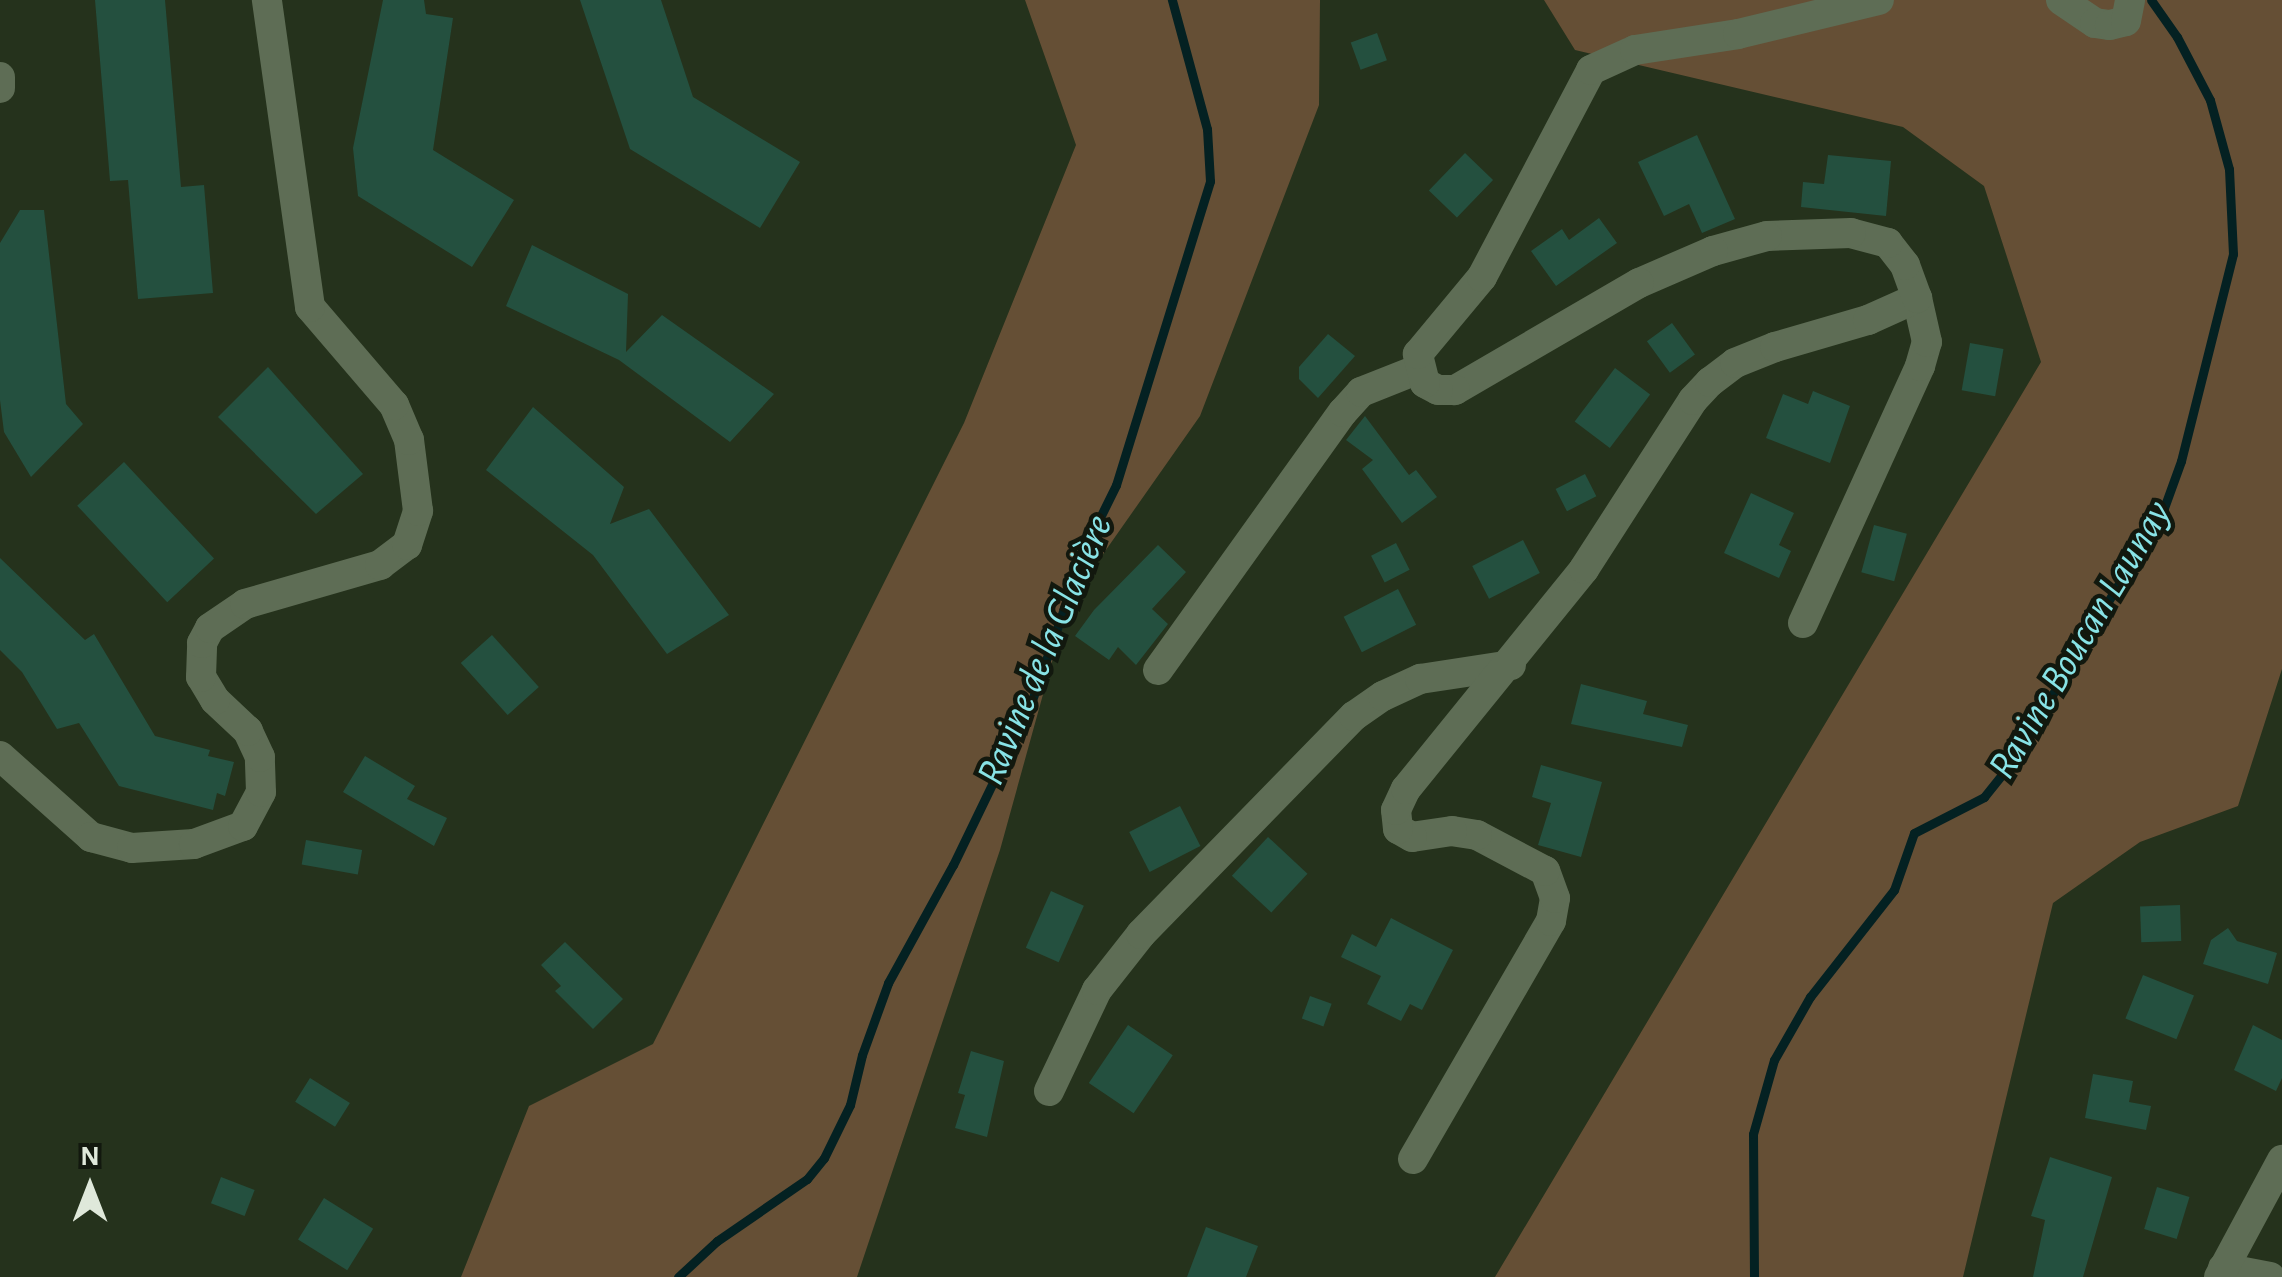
<!DOCTYPE html>
<meta charset="utf-8">
<style>
body{margin:0}
#map{position:relative;width:2282px;height:1277px;overflow:hidden;background:#25321c;font-family:"Alegreya Sans",sans-serif}
div>[style]{position:absolute}
[style*='--x']{left:calc(var(--x)*1px);top:calc(var(--y)*1px);width:calc(var(--w)*1px);rotate:calc(var(--a)*1deg)}
.green>*{inset:0;background:#654f35}
.stream>*{height:9px;margin:-4.5px;padding:0 4.5px;transform-origin:4.5px;border-radius:4.5px;background:#042122}
.building>*{inset:0;background:#24503f;transform-origin:0 0}
.minor>*{height:30px;margin:-15px;padding:0 15px;transform-origin:15px;border-radius:15px;background:#5e6d55}
span{translate:-50% -50%;white-space:nowrap;text-align:center;line-height:1.15;-webkit-text-stroke:9px #12180e;paint-order:stroke}
.water-label{font-size:40px;color:#88e3e6;font-style:italic}
.north{position:absolute;left:40px;top:1137px;width:100px;height:100px;-webkit-text-stroke:8px #12180e;paint-order:stroke;rotate:0deg;font-size:28px;font-weight:700;line-height:40px;text-align:center;color:#dfe8da}
.north::after{content:'';display:block;margin:auto;width:35px;height:45px;background:#dfe8da;clip-path:polygon(50% 0,100% 100%,50% 72%,0 100%)}
</style>
<div id="map">
<div class="green">
<div style="clip-path:polygon(1025px 0,1320px 0,1319px 105px,1200px 416px,1068px 604px,1000px 850px,857px 1277px,461px 1277px,529px 1106px,653px 1044px,964px 423px,1076px 145px)"></div>
<div style="clip-path:polygon(1544px 0,2282px 0,2282px 669px,2238px 806px,2140px 842px,2053px 903px,1963px 1277px,1495px 1277px,2041px 362px,1984px 186px,1903px 127px,1575px 50px)"></div>
</div>
<div class="stream">
<div style="--x:678;--y:1277;--w:53;--a:-42.7"></div>
<div style="--x:717;--y:1241;--w:109;--a:-34.6"></div>
<div style="--x:807;--y:1179;--w:27;--a:-51"></div>
<div style="--x:824;--y:1158;--w:59;--a:-63.9"></div>
<div style="--x:850;--y:1105;--w:51;--a:-76.5"></div>
<div style="--x:862;--y:1055;--w:77;--a:-70.1"></div>
<div style="--x:888;--y:983;--w:135;--a:-61.2"></div>
<div style="--x:953;--y:865;--w:177;--a:-64.2"></div>
<div style="--x:1030;--y:706;--w:167;--a:-70.8"></div>
<div style="--x:1085;--y:548;--w:70;--a:-63.8"></div>
<div style="--x:1116;--y:485;--w:318;--a:-72.8"></div>
<div style="--x:1210;--y:181;--w:52;--a:-93.3"></div>
<div style="--x:1207;--y:129;--w:134;--a:-105.2"></div>
<div style="--x:1754;--y:1277;--w:143;--a:-90.4"></div>
<div style="--x:1753;--y:1134;--w:77;--a:-74.2"></div>
<div style="--x:1774;--y:1060;--w:73;--a:-60.3"></div>
<div style="--x:1810;--y:997;--w:136;--a:-51.9"></div>
<div style="--x:1894;--y:890;--w:60;--a:-70.7"></div>
<div style="--x:1914;--y:833;--w:79;--a:-27.2"></div>
<div style="--x:1984;--y:797;--w:45;--a:-51.3"></div>
<div style="--x:2012;--y:762;--w:296;--a:-59.1"></div>
<div style="--x:2164;--y:508;--w:50;--a:-70.1"></div>
<div style="--x:2181;--y:461;--w:213;--a:-75.9"></div>
<div style="--x:2233;--y:254;--w:85;--a:-92.7"></div>
<div style="--x:2229;--y:169;--w:72;--a:-105.4"></div>
<div style="--x:2210;--y:100;--w:71;--a:-117.6"></div>
<div style="--x:2177;--y:37;--w:45;--a:-125.1"></div>
</div>
<div class="building">
<div style="clip-path:polygon(95px 0,165px 0,181px 187px,204px 185px,213px 293px,138px 299px,128px 180px,110px 181px)"></div>
<div style="clip-path:polygon(383px 0,424px 0,426px 14px,453px 18px,433px 150px,514px 200px,472px 267px,358px 196px,353px 148px)"></div>
<div style="clip-path:polygon(580px 0,661px 0,693px 97px,800px 162px,760px 228px,630px 149px)"></div>
<div style="left:1377px;top:33px;width:29px;height:28px;rotate:70deg"></div>
<div style="clip-path:polygon(1697px 135px,1735px 219px,1702px 233px,1689px 204px,1664px 216px,1638px 162px)"></div>
<div style="left:1465px;top:153px;width:39px;height:52px;rotate:44deg"></div>
<div style="clip-path:polygon(1828px 155px,1891px 161px,1886px 216px,1801px 207px,1803px 182px,1824px 184px)"></div>
<div style="clip-path:polygon(20px 210px,44px 210px,66px 404px,83px 424px,31px 477px,4px 432px,0 400px,0 243px)"></div>
<div style="clip-path:polygon(1599px 218px,1617px 243px,1556px 286px,1531px 251px,1562px 229px,1569px 240px)"></div>
<div style="clip-path:polygon(532px 245px,628px 294px,626px 352px,662px 315px,774px 394px,730px 442px,619px 360px,506px 306px)"></div>
<div style="left:1672px;top:323px;width:39px;height:31px;rotate:54deg"></div>
<div style="clip-path:polygon(1328px 334px,1355px 356px,1318px 398px,1299px 379px,1299px 367px)"></div>
<div style="left:1970px;top:343px;width:34px;height:48px;rotate:10deg"></div>
<div style="clip-path:polygon(268px 367px,363px 474px,316px 514px,218px 417px)"></div>
<div style="left:1615px;top:368px;width:44px;height:67px;rotate:37deg"></div>
<div style="clip-path:polygon(1813px 391px,1850px 406px,1830px 463px,1766px 438px,1783px 394px,1808px 404px)"></div>
<div style="clip-path:polygon(533px 407px,624px 487px,610px 524px,649px 509px,729px 615px,667px 654px,593px 555px,486px 470px)"></div>
<div style="clip-path:polygon(1365px 416px,1409px 475px,1416px 470px,1437px 497px,1402px 523px,1362px 469px,1373px 460px,1346px 440px)"></div>
<div style="left:124px;top:462px;width:132px;height:64px;rotate:47deg"></div>
<div style="left:1585px;top:474px;width:25px;height:33px;rotate:63deg"></div>
<div style="clip-path:polygon(1751px 493px,1794px 513px,1779px 545px,1791px 551px,1779px 578px,1724px 553px)"></div>
<div style="left:1874px;top:525px;width:34px;height:49px;rotate:15deg"></div>
<div style="left:1523px;top:540px;width:37px;height:57px;rotate:63deg"></div>
<div style="left:1396px;top:543px;width:30px;height:28px;rotate:63deg"></div>
<div style="clip-path:polygon(1158px 545px,1186px 572px,1152px 609px,1168px 624px,1136px 665px,1118px 647px,1109px 660px,1075px 636px,1094px 610px)"></div>
<div style="clip-path:polygon(0 558px,85px 640px,94px 634px,155px 736px,210px 750px,208px 756px,234px 762px,225px 796px,217px 793px,213px 810px,119px 786px,79px 723px,57px 729px,22px 672px,0 650px)"></div>
<div style="left:1398px;top:589px;width:40px;height:61px;rotate:63deg"></div>
<div style="left:492px;top:635px;width:70px;height:42px;rotate:48deg"></div>
<div style="clip-path:polygon(1581px 684px,1647px 701px,1643px 714px,1688px 725px,1682px 747px,1571px 724px)"></div>
<div style="clip-path:polygon(365px 756px,415px 786px,407px 799px,447px 818px,434px 846px,343px 792px)"></div>
<div style="clip-path:polygon(1541px 765px,1602px 782px,1581px 857px,1538px 845px,1551px 803px,1532px 797px)"></div>
<div style="left:1180px;top:806px;width:45px;height:57px;rotate:63deg"></div>
<div style="left:1268px;top:837px;width:54px;height:53px;rotate:43deg"></div>
<div style="left:306px;top:840px;width:57px;height:25px;rotate:10deg"></div>
<div style="left:1051px;top:891px;width:36px;height:62px;rotate:24deg"></div>
<div style="left:2180px;top:905px;width:36px;height:40px;rotate:88deg"></div>
<div style="clip-path:polygon(1391px 918px,1453px 950px,1422px 1010px,1410px 1004px,1401px 1021px,1367px 1004px,1381px 976px,1341px 957px,1352px 934px,1376px 947px)"></div>
<div style="clip-path:polygon(2228px 928px,2237px 941px,2277px 953px,2268px 984px,2203px 964px,2211px 940px)"></div>
<div style="clip-path:polygon(565px 942px,623px 999px,593px 1029px,555px 991px,561px 986px,541px 965px)"></div>
<div style="left:2143px;top:975px;width:55px;height:47px;rotate:22deg"></div>
<div style="left:1310px;top:996px;width:23px;height:24px;rotate:20deg"></div>
<div style="left:1128px;top:1025px;width:54px;height:70px;rotate:34deg"></div>
<div style="clip-path:polygon(2253px 1025px,2282px 1040px,2282px 1078px,2276px 1091px,2234px 1070px)"></div>
<div style="clip-path:polygon(971px 1051px,1004px 1061px,987px 1137px,955px 1128px,965px 1095px,958px 1093px)"></div>
<div style="clip-path:polygon(2093px 1074px,2133px 1081px,2129px 1102px,2151px 1106px,2146px 1130px,2085px 1118px)"></div>
<div style="left:310px;top:1078px;width:47px;height:28px;rotate:32deg"></div>
<div style="clip-path:polygon(2050px 1157px,2112px 1177px,2083px 1277px,2033px 1277px,2045px 1220px,2031px 1216px)"></div>
<div style="left:221px;top:1177px;width:36px;height:28px;rotate:21deg"></div>
<div style="left:2157px;top:1187px;width:34px;height:44px;rotate:17deg"></div>
<div style="left:324px;top:1198px;width:58px;height:49px;rotate:32deg"></div>
<div style="clip-path:polygon(1206px 1227px,1258px 1246px,1246px 1277px,1187px 1277px)"></div>
</div>
<div class="minor">
<div style="--x:2061;--y:0;--w:41;--a:34.1"></div>
<div style="--x:2095;--y:23;--w:15;--a:8"></div>
<div style="--x:2110;--y:25;--w:16;--a:-14"></div>
<div style="--x:2126;--y:21;--w:21;--a:-79"></div>
<div style="--x:0;--y:77;--w:11;--a:90"></div>
<div style="--x:1803;--y:623;--w:282;--a:-65.5"></div>
<div style="--x:1920;--y:366;--w:25;--a:-74"></div>
<div style="--x:1927;--y:342;--w:45;--a:-102.8"></div>
<div style="--x:1158;--y:670;--w:317;--a:-54.4"></div>
<div style="--x:1343;--y:412;--w:27;--a:-48"></div>
<div style="--x:1361;--y:392;--w:62;--a:-21.6"></div>
<div style="--x:0;--y:756;--w:122;--a:41.7"></div>
<div style="--x:91;--y:837;--w:42;--a:15"></div>
<div style="--x:132;--y:848;--w:62;--a:-3.7"></div>
<div style="--x:194;--y:844;--w:52;--a:-20.2"></div>
<div style="--x:243;--y:826;--w:38;--a:-62"></div>
<div style="--x:261;--y:792;--w:35;--a:-92"></div>
<div style="--x:260;--y:757;--w:29;--a:-115"></div>
<div style="--x:248;--y:731;--w:45;--a:-136.8"></div>
<div style="--x:215;--y:700;--w:27;--a:-121"></div>
<div style="--x:201;--y:677;--w:34;--a:-88"></div>
<div style="--x:202;--y:643;--w:17;--a:-62"></div>
<div style="--x:210;--y:628;--w:42;--a:-34.4"></div>
<div style="--x:245;--y:604;--w:141;--a:-16.1"></div>
<div style="--x:380;--y:565;--w:34;--a:-37"></div>
<div style="--x:407;--y:545;--w:36;--a:-72"></div>
<div style="--x:418;--y:511;--w:72;--a:-97.2"></div>
<div style="--x:409;--y:440;--w:38;--a:-113"></div>
<div style="--x:394;--y:405;--w:129;--a:-130.6"></div>
<div style="--x:310;--y:307;--w:310;--a:-98"></div>
<div style="--x:1049;--y:1091;--w:112;--a:-64.6"></div>
<div style="--x:1097;--y:990;--w:71;--a:-51.8"></div>
<div style="--x:1141;--y:934;--w:305;--a:-45.7"></div>
<div style="--x:1354;--y:716;--w:35;--a:-35"></div>
<div style="--x:1383;--y:696;--w:41;--a:-24.7"></div>
<div style="--x:1420;--y:679;--w:92;--a:-8.7"></div>
<div style="--x:1413;--y:1159;--w:275;--a:-59.9"></div>
<div style="--x:1551;--y:921;--w:23;--a:-80"></div>
<div style="--x:1555;--y:898;--w:29;--a:-110"></div>
<div style="--x:1545;--y:871;--w:77;--a:-152.1"></div>
<div style="--x:1477;--y:835;--w:25;--a:-171"></div>
<div style="--x:1452;--y:831;--w:40;--a:171.5"></div>
<div style="--x:1412;--y:837;--w:16;--a:-150"></div>
<div style="--x:1398;--y:829;--w:19;--a:-96"></div>
<div style="--x:1396;--y:810;--w:23;--a:-65"></div>
<div style="--x:1406;--y:789;--w:283;--a:-51"></div>
<div style="--x:1584;--y:569;--w:201;--a:-57.2"></div>
<div style="--x:1693;--y:400;--w:25;--a:-47"></div>
<div style="--x:1710;--y:382;--w:31;--a:-37"></div>
<div style="--x:1735;--y:363;--w:43;--a:-21.8"></div>
<div style="--x:1775;--y:347;--w:97;--a:-16.2"></div>
<div style="--x:1868;--y:320;--w:54;--a:-24.2"></div>
<div style="--x:1917;--y:298;--w:35;--a:-110"></div>
<div style="--x:1905;--y:265;--w:28;--a:-128"></div>
<div style="--x:1888;--y:243;--w:38;--a:-165"></div>
<div style="--x:1851;--y:233;--w:84;--a:178"></div>
<div style="--x:1767;--y:236;--w:56;--a:164.5"></div>
<div style="--x:1713;--y:251;--w:81;--a:156.6"></div>
<div style="--x:1639;--y:283;--w:213;--a:149.8"></div>
<div style="--x:1455;--y:390;--w:17;--a:180"></div>
<div style="--x:1438;--y:390;--w:15;--a:-152"></div>
<div style="--x:1425;--y:383;--w:30;--a:-104"></div>
<div style="--x:1418;--y:354;--w:100;--a:-50.3"></div>
<div style="--x:1482;--y:277;--w:234;--a:-62.2"></div>
<div style="--x:1591;--y:70;--w:48;--a:-24.4"></div>
<div style="--x:1635;--y:50;--w:104;--a:-8.8"></div>
<div style="--x:1738;--y:34;--w:145;--a:-13.6"></div>
<div style="--x:2223;--y:1268;--w:48;--a:10.8"></div>
<div style="--x:2219;--y:1277;--w:133;--a:-61.7"></div>
</div>
<div class="water-label">
<span style="left:2080px;top:640px;rotate:-59deg">Ravine Boucan Launay</span>
<span style="left:1045px;top:650px;rotate:-67deg">Ravine de la Glacière</span>
</div>
<div class="north">N</div>
</div>
